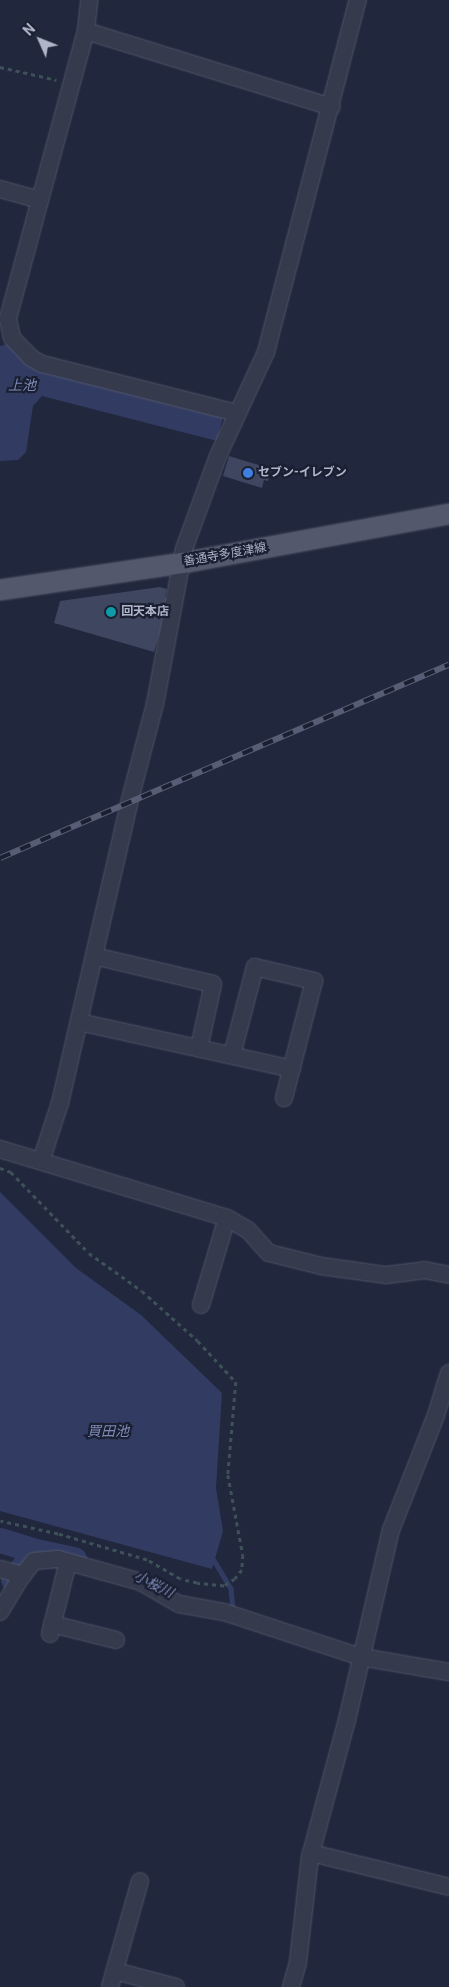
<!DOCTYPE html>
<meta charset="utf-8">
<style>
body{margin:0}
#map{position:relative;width:449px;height:1987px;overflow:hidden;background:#21273d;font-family:Roboto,"Noto Sans JP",sans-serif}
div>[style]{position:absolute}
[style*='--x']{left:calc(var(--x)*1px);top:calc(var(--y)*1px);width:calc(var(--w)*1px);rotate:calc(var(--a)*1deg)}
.water>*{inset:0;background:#323c63}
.stream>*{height:4.5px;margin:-2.25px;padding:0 2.25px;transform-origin:2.25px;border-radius:2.25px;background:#323c63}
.river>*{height:25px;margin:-12.5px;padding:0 12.5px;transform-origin:12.5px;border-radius:12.5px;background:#323c63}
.building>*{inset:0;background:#3f465f}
.path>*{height:2.5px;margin-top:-1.25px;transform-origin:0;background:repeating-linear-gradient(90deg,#3e5158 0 4px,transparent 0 8px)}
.roads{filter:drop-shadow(0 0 1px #505568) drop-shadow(0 0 1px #505568)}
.minor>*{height:16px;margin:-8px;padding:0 8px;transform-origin:8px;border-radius:8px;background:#353a4d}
.major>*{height:20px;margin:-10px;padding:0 10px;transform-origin:10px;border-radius:10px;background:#53586d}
.rail>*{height:5.5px;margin-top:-2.75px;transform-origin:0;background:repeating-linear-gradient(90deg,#1a1f32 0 11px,#565d74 0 22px);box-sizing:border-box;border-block:1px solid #565d74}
.dots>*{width:14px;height:14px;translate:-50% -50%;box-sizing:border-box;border:2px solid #1a1f32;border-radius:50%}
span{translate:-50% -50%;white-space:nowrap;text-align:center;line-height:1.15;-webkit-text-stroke:4.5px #1a1f32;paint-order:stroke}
.poi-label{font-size:12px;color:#b0b5c9;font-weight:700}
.left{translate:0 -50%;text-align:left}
.street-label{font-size:12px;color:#b0b5c9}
.water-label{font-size:14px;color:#7d8bb7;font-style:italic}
.north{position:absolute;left:15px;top:15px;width:50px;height:50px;-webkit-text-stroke:4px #1a1f32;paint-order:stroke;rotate:314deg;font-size:14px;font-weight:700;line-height:20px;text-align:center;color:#b0b5c9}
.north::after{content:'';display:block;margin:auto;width:18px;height:22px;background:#b0b5c9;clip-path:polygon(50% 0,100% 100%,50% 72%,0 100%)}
</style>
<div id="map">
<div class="water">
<div style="clip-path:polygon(7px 344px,26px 363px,223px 417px,217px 441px,42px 396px,33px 406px,26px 452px,18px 460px,0 461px,0 346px)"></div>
<div style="clip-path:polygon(0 1192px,76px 1268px,141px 1315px,222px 1393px,216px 1488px,223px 1531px,212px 1569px,0 1511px)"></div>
</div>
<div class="stream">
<div style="--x:212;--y:1557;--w:37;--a:59"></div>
<div style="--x:231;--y:1589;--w:19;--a:84"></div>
</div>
<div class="river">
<div style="--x:0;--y:1540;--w:38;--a:17"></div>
<div style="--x:13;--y:1579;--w:36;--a:-51"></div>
<div style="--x:36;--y:1551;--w:39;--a:12"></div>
</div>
<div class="building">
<div style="clip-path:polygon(229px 456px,272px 469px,268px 481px,264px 480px,262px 488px,223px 476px)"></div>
<div style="clip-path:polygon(160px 587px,167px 589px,165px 597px,170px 599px,154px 652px,54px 623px,60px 601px)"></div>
</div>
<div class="path">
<div style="--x:0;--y:67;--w:58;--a:12.8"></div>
<div style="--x:0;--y:1168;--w:12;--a:20"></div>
<div style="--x:11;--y:1172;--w:112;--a:46.1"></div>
<div style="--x:89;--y:1253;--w:65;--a:35.6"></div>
<div style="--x:142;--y:1291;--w:75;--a:41.8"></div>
<div style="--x:198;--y:1341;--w:56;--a:47.2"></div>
<div style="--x:236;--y:1382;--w:93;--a:94.9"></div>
<div style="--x:228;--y:1475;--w:81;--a:79.4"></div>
<div style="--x:243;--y:1555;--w:15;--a:94"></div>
<div style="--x:242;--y:1570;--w:11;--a:128"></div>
<div style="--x:235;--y:1579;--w:13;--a:148"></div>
<div style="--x:224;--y:1586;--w:27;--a:-174"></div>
<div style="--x:197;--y:1583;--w:17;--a:-167"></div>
<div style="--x:180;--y:1579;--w:38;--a:-150"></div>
<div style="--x:147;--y:1560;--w:93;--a:-163.7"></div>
<div style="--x:58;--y:1534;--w:59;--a:-167.4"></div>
</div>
<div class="roads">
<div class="minor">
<div style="--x:86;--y:31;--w:257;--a:17.2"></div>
<div style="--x:0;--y:189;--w:41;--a:15.4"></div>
<div style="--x:40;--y:200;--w:123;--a:105.1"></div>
<div style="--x:8;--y:319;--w:19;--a:78"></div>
<div style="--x:12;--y:338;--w:28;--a:46"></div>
<div style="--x:31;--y:358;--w:13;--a:29"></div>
<div style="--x:42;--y:364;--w:201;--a:14.1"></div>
<div style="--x:40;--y:200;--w:175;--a:-74.8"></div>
<div style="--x:86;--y:31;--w:31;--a:-84"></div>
<div style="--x:94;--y:956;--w:122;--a:13.2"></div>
<div style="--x:213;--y:984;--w:66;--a:102.3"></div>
<div style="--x:79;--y:1022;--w:218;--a:12.4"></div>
<div style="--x:232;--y:1055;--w:91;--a:-75.4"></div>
<div style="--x:255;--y:967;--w:61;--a:13.3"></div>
<div style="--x:314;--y:981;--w:121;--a:104.4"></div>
<div style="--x:0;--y:1149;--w:237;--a:16.9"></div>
<div style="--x:227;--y:1218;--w:24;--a:30"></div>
<div style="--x:248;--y:1230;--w:31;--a:48"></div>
<div style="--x:269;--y:1253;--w:54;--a:14"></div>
<div style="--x:321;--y:1266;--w:66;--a:7.9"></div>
<div style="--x:386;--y:1275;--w:38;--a:-7"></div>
<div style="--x:424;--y:1270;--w:25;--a:11"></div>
<div style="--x:41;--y:1161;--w:61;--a:-71.9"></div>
<div style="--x:60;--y:1103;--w:308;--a:-77"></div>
<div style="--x:129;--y:803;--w:102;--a:-75.3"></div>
<div style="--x:155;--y:704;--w:158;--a:-79.4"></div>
<div style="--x:184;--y:549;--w:99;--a:-69.9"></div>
<div style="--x:218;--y:456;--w:115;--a:-65.2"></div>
<div style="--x:266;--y:352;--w:364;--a:-75.4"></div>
<div style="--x:201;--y:1305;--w:91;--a:-73.4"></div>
<div style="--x:0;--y:1569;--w:24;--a:15"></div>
<div style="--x:0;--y:1612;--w:37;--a:-59"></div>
<div style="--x:19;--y:1580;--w:24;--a:-52"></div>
<div style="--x:34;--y:1561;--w:24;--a:-5"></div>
<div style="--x:58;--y:1559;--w:86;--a:15.5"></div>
<div style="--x:141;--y:1582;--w:44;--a:30.1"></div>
<div style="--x:179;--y:1604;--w:46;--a:10.1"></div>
<div style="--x:224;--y:1612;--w:144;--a:18.2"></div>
<div style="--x:361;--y:1657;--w:89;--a:9.7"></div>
<div style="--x:52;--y:1624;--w:66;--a:14"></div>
<div style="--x:50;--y:1634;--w:74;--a:-76"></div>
<div style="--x:311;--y:1853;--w:142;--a:13.8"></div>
<div style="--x:115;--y:1971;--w:63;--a:14.7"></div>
<div style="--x:110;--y:1987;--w:110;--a:-74.2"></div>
<div style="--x:291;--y:1987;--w:26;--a:-74"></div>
<div style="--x:298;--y:1962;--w:106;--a:-83.5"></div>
<div style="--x:310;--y:1857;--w:142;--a:-74.9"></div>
<div style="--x:347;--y:1720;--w:195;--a:-77"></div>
<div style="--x:391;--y:1530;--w:123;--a:-68.6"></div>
<div style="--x:436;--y:1415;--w:44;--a:-72.8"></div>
</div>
<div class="major">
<div style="--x:0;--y:590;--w:184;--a:-8.4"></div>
<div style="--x:182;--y:563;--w:271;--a:-10.4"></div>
</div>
</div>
<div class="rail">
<div style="--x:0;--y:858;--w:489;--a:-23.3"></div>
</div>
<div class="dots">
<div style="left:248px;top:473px;background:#3f7fe0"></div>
<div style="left:111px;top:612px;background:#0f9aa8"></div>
</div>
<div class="poi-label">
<span class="left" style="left:258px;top:473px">セブン-イレブン</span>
<span class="left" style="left:121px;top:612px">回天本店</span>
</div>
<div class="street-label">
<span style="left:225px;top:555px;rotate:-10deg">善通寺多度津線</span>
</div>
<div class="water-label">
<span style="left:22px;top:385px">上池</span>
<span style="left:108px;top:1431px">買田池</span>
<span style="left:154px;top:1584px;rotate:27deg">小桜川</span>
</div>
<div class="north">N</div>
</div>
